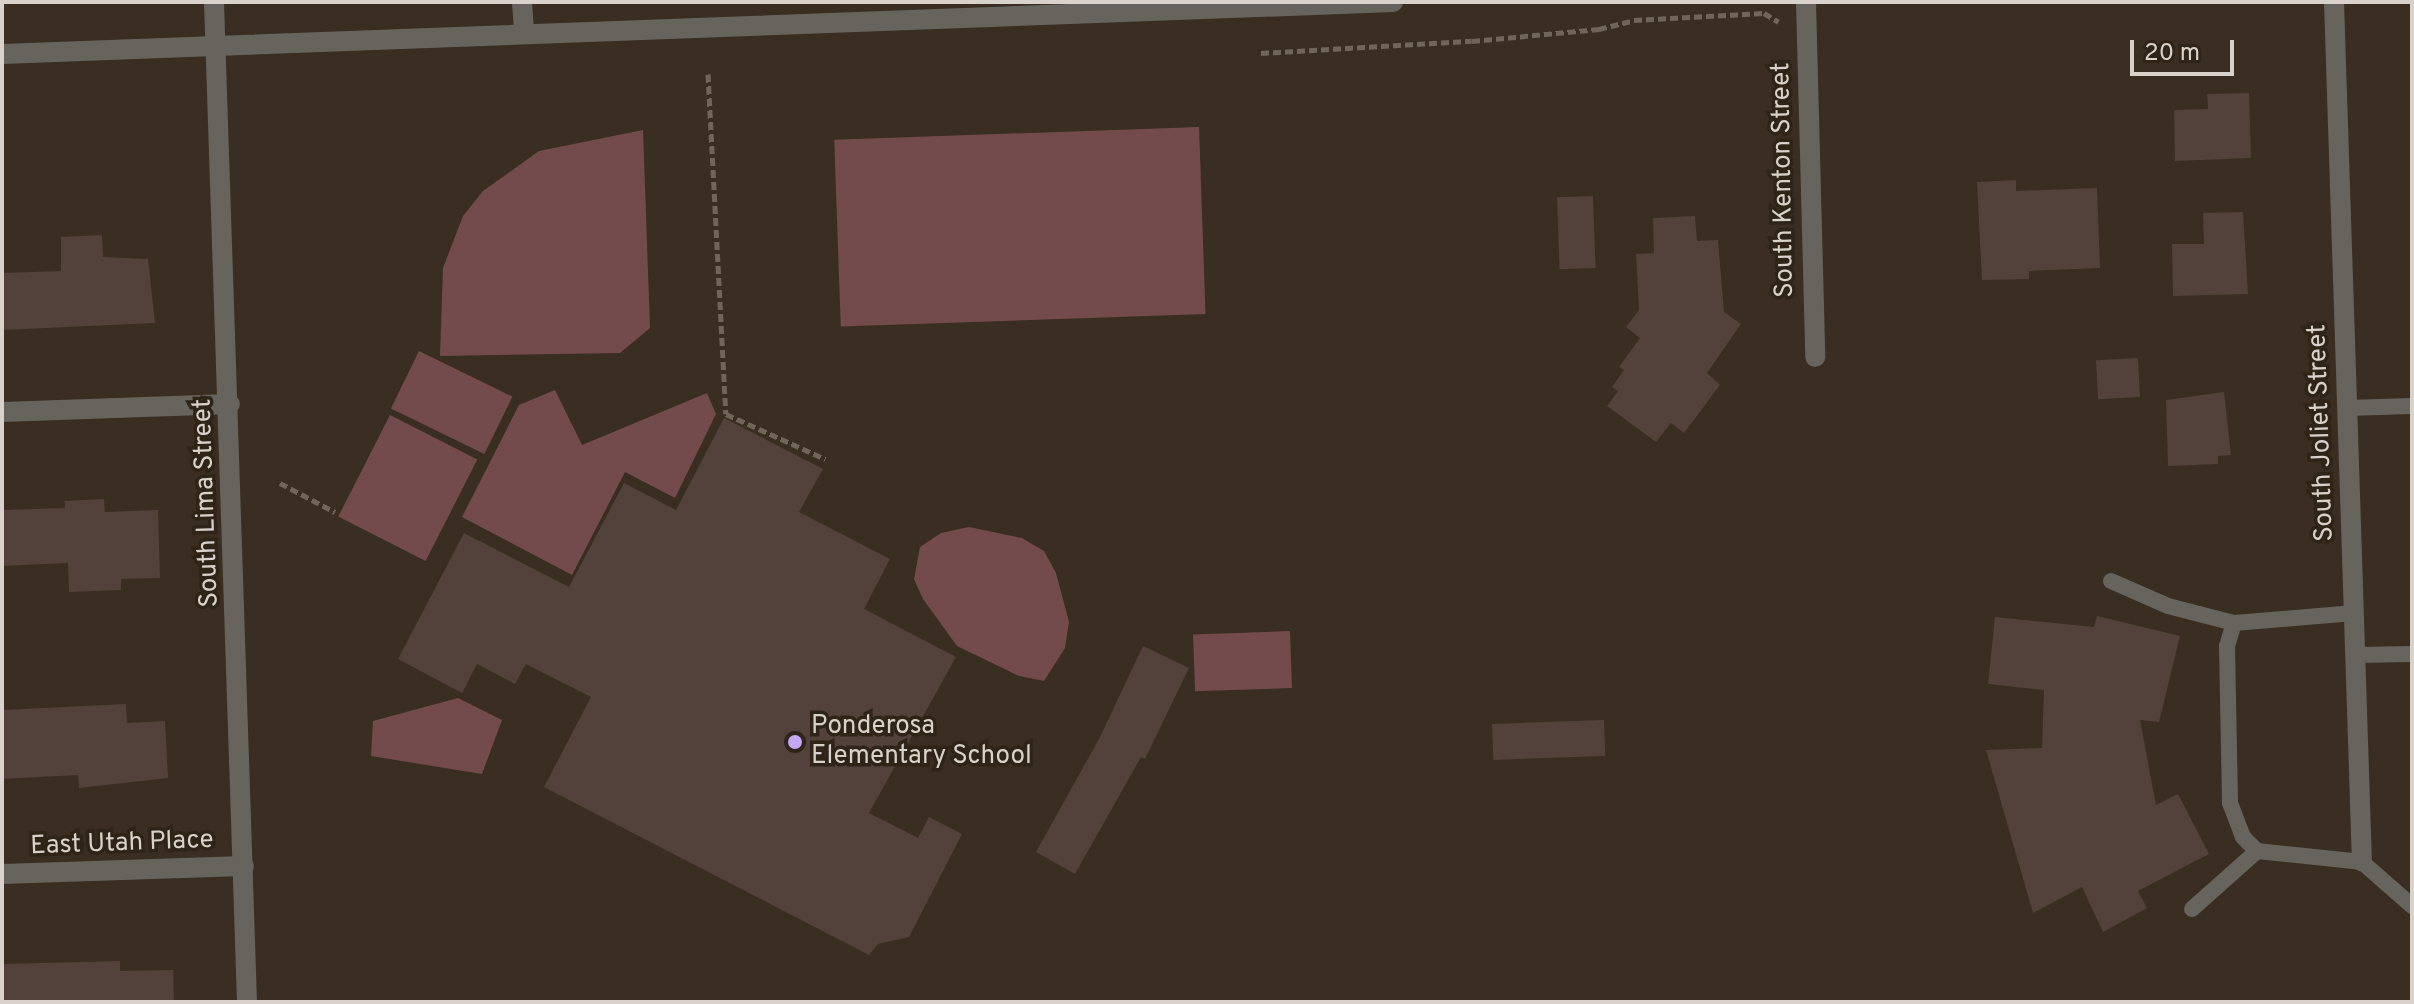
<!DOCTYPE html>
<style>
body{margin:0}
#map{position:relative;width:2414px;height:1004px;overflow:hidden;background:#392e21;font-family:Overpass,sans-serif}
div>[style]{position:absolute}
[style*='--x']{left:calc(var(--x)*1px);top:calc(var(--y)*1px);width:calc(var(--w)*1px);rotate:calc(var(--a)*1deg)}
.green>*{inset:0;background:#734b4c;transform-origin:0 0}
.building>*{inset:0;background:#52423b;transform-origin:0 0}
.path>*{height:5px;margin-top:-2.5px;transform-origin:0;background:repeating-linear-gradient(90deg,#6f655a 0 8px,transparent 0 12px)}
.service>*{height:16px;margin:-8px;padding:0 8px;transform-origin:8px;border-radius:8px;background:#66645d}
.minor>*{height:20px;margin:-10px;padding:0 10px;transform-origin:10px;border-radius:10px;background:#66645d}
.tertiary>*{height:20px;margin:-10px;padding:0 10px;transform-origin:10px;border-radius:10px;background:#66645d}
.dots>*{width:22px;height:22px;translate:-50% -50%;box-sizing:border-box;border:4px solid #2e2418;border-radius:50%}
span{translate:-50% -50%;white-space:nowrap;text-align:center;line-height:1.15;-webkit-text-stroke:7px #2e2418;paint-order:stroke}
.street-label{font-size:26px;color:#d9d2cb}
.poi-label{font-size:26px;color:#d9d2cb}
.left{translate:0 -50%;text-align:left}
.frame{position:absolute;inset:0;border:4px solid #d9d2cb;pointer-events:none}
.scale{position:absolute;left:2130px;top:40px;width:104px;height:36px;box-sizing:border-box;border:4px solid #d9d2cb;border-top:0;padding-left:10px;font-size:24px;line-height:28px;white-space:nowrap;color:#d9d2cb;-webkit-text-stroke:6px #2e2418;paint-order:stroke}
</style>
<div id="map">
<div class="green">
<div style="left:1199px;top:127px;width:187px;height:365px;rotate:88deg"></div>
<div style="clip-path:polygon(643px 130px,650px 328px,620px 353px,440px 356px,443px 268px,463px 216px,483px 191px,539px 151px)"></div>
<div style="left:419px;top:351px;width:104px;height:64px;rotate:26deg"></div>
<div style="clip-path:polygon(555px 390px,582px 445px,707px 393px,716px 414px,675px 498px,625px 472px,572px 575px,462px 517px,519px 405px)"></div>
<div style="left:390px;top:415px;width:98px;height:114px;rotate:27deg"></div>
<div style="clip-path:polygon(969px 527px,1022px 538px,1044px 551px,1056px 573px,1069px 622px,1065px 648px,1044px 681px,1019px 676px,957px 646px,923px 599px,914px 579px,920px 547px,941px 533px)"></div>
<div style="left:1290px;top:631px;width:57px;height:97px;rotate:88deg"></div>
<div style="clip-path:polygon(458px 698px,502px 720px,482px 774px,371px 756px,373px 721px)"></div>
</div>
<div class="building">
<div style="clip-path:polygon(2249px 93px,2251px 158px,2175px 161px,2174px 110px,2208px 109px,2207px 94px)"></div>
<div style="clip-path:polygon(2016px 180px,2016px 191px,2097px 188px,2100px 268px,2029px 271px,2029px 279px,1982px 280px,1977px 182px)"></div>
<div style="left:1593px;top:196px;width:72px;height:36px;rotate:88deg"></div>
<div style="clip-path:polygon(2243px 212px,2248px 294px,2173px 296px,2172px 244px,2204px 244px,2203px 213px)"></div>
<div style="clip-path:polygon(1695px 216px,1697px 241px,1718px 240px,1724px 312px,1741px 324px,1707px 373px,1720px 385px,1684px 433px,1671px 423px,1656px 442px,1607px 406px,1618px 391px,1612px 387px,1624px 370px,1619px 367px,1640px 338px,1626px 327px,1639px 310px,1636px 254px,1654px 253px,1653px 218px)"></div>
<div style="clip-path:polygon(102px 235px,103px 257px,148px 259px,155px 323px,2px 330px,2px 273px,61px 271px,61px 237px)"></div>
<div style="left:2138px;top:358px;width:39px;height:42px;rotate:87deg"></div>
<div style="clip-path:polygon(2224px 392px,2231px 455px,2218px 456px,2218px 464px,2168px 466px,2166px 400px)"></div>
<div style="clip-path:polygon(724px 418px,823px 469px,799px 512px,890px 559px,864px 609px,956px 657px,869px 813px,918px 838px,929px 817px,962px 834px,909px 937px,878px 944px,869px 955px,544px 787px,591px 697px,526px 664px,515px 684px,477px 664px,462px 693px,398px 659px,464px 533px,569px 587px,624px 483px,676px 510px)"></div>
<div style="clip-path:polygon(104px 499px,105px 512px,158px 510px,160px 578px,121px 579px,121px 590px,69px 592px,68px 563px,2px 566px,2px 510px,65px 508px,65px 501px)"></div>
<div style="clip-path:polygon(2097px 616px,2180px 636px,2159px 722px,2140px 720px,2156px 805px,2178px 794px,2209px 854px,2138px 891px,2147px 908px,2103px 932px,2082px 887px,2033px 913px,1986px 750px,2042px 748px,2044px 690px,1988px 684px,1995px 617px,2094px 627px)"></div>
<div style="clip-path:polygon(1143px 646px,1189px 668px,1145px 759px,1141px 757px,1075px 874px,1036px 852px,1100px 737px)"></div>
<div style="clip-path:polygon(126px 704px,127px 723px,165px 721px,168px 778px,79px 788px,78px 775px,2px 779px,2px 710px)"></div>
<div style="left:1604px;top:720px;width:36px;height:112px;rotate:88deg"></div>
<div style="clip-path:polygon(120px 961px,120px 971px,173px 970px,174px 1002px,2px 1002px,2px 964px)"></div>
</div>
<div class="path">
<div style="--x:1261;--y:53;--w:211;--a:-3.3"></div>
<div style="--x:1472;--y:41;--w:128;--a:-5.4"></div>
<div style="--x:1599;--y:29;--w:36;--a:-14"></div>
<div style="--x:1634;--y:20;--w:130;--a:-3.1"></div>
<div style="--x:1764;--y:13;--w:17;--a:31"></div>
<div style="--x:708;--y:74;--w:340;--a:87"></div>
<div style="--x:726;--y:414;--w:109;--a:24.4"></div>
<div style="--x:280;--y:483;--w:62;--a:27.8"></div>
</div>
<div class="service">
<div style="--x:2347;--y:408;--w:65;--a:-1.8"></div>
<div style="--x:2111;--y:581;--w:62;--a:23.7"></div>
<div style="--x:2168;--y:606;--w:68;--a:14.4"></div>
<div style="--x:2354;--y:613;--w:120;--a:175.2"></div>
<div style="--x:2234;--y:623;--w:24;--a:107"></div>
<div style="--x:2227;--y:646;--w:157;--a:88.9"></div>
<div style="--x:2230;--y:803;--w:36;--a:69"></div>
<div style="--x:2243;--y:837;--w:20;--a:45"></div>
<div style="--x:2257;--y:851;--w:106;--a:6"></div>
<div style="--x:2362;--y:862;--w:67;--a:41.3"></div>
<div style="--x:2355;--y:655;--w:57;--a:-1"></div>
<div style="--x:2192;--y:909;--w:87;--a:-41.7"></div>
</div>
<div class="minor">
<div style="--x:522;--y:2;--w:32;--a:86"></div>
<div style="--x:1806;--y:2;--w:355;--a:88.5"></div>
<div style="--x:2334;--y:2;--w:860;--a:88.14"></div>
<div style="--x:2;--y:412;--w:228;--a:-2"></div>
<div style="--x:2;--y:874;--w:242;--a:-1.9"></div>
</div>
<div class="tertiary">
<div style="--x:214;--y:2;--w:1001;--a:88.11"></div>
<div style="--x:2;--y:54;--w:1392;--a:-2.14"></div>
</div>
<div class="dots">
<div style="left:795px;top:742px;background:#c3a7f2"></div>
</div>
<div class="street-label">
<span style="left:1784px;top:180px;rotate:-91deg">South Kenton Street</span>
<span style="left:2322px;top:433px;rotate:-92deg">South Joliet Street</span>
<span style="left:207px;top:503px;rotate:-92deg">South Lima Street</span>
<span style="left:122px;top:844px;rotate:-2deg">East Utah Place</span>
</div>
<div class="poi-label">
<span class="left" style="left:811px;top:742px">Ponderosa<br>Elementary School</span>
</div>
<div class="frame"></div>
<div class="scale">20 m</div>
</div>
